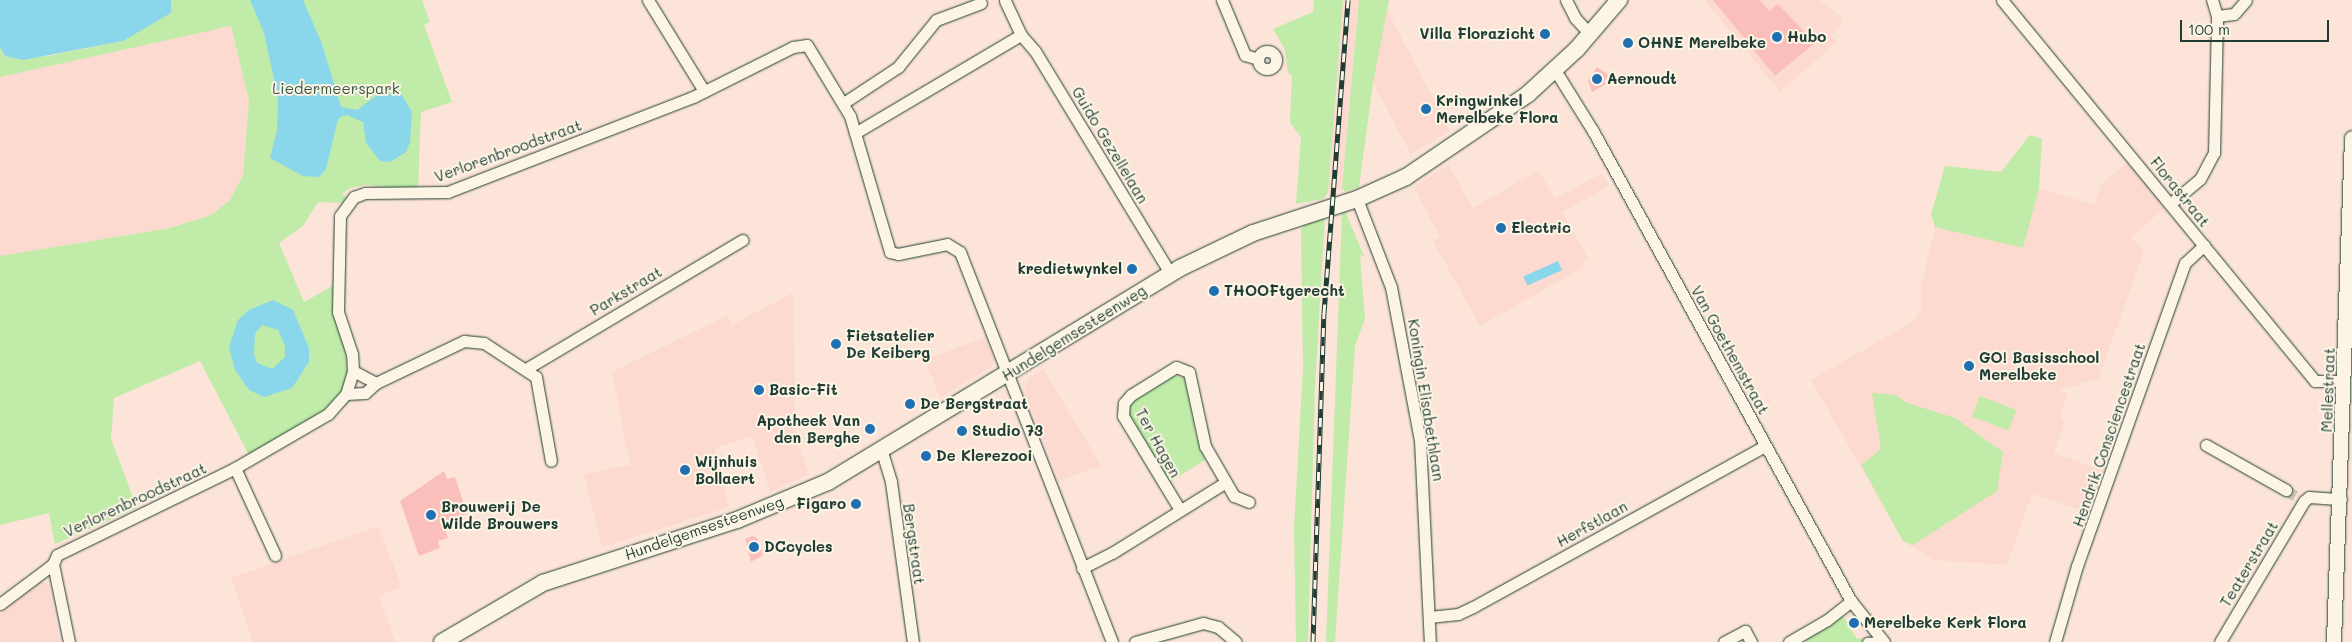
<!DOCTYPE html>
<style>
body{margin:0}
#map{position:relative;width:2352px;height:642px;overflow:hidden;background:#fce5d8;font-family:Mali,sans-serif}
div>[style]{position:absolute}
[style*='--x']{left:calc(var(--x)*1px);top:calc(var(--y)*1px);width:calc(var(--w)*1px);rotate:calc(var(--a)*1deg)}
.built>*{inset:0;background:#fcdacf}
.green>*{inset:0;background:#c1eba8;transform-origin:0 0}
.water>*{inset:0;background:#8ad6ea;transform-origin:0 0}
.building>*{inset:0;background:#fbbfbb}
.minor-tunnel>*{height:11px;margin-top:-5.5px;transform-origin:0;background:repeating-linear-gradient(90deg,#d0c3b7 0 11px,transparent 0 16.5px)}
.roads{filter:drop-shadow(0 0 1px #1f3d34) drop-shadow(0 0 1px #1f3d34)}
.pedestrian>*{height:9px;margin:-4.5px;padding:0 4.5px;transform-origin:4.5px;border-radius:4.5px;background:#fcf5e5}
.minor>*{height:11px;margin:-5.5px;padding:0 5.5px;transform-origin:5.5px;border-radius:5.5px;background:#fcf5e5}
.minor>.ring{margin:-5.5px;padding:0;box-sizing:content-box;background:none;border:11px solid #fcf5e5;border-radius:50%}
.tertiary>*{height:14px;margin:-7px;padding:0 7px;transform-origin:7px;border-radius:7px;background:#fcf5e5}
.secondary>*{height:16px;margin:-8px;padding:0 8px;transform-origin:8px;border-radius:8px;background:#fcf5e5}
.rail>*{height:5px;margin-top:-2.5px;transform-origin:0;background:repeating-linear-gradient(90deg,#fcf5e5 0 9px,#1f3d34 0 18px);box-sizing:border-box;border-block:1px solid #1f3d34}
.dots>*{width:14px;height:14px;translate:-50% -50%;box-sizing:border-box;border:2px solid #fcf5e5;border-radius:50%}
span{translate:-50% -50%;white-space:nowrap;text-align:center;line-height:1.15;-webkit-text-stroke:4px #fcf5e5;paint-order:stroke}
.poi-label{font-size:15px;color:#1f3d34;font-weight:700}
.right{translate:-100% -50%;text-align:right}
.left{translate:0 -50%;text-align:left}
.park-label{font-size:15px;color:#375745}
.street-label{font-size:15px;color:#1f3d34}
.scale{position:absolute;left:2180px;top:20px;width:149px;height:22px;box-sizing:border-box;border:2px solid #1f3d34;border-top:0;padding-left:6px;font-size:15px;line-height:18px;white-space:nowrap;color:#1f3d34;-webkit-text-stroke:4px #fcf5e5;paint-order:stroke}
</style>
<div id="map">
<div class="built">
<div style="clip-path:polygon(1343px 0,1359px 0,1342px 188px,1328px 193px)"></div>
<div style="clip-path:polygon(1705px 0,1820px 0,1844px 19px,1831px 36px,1838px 41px,1780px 92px)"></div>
<div style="clip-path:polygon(1386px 8px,1450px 131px,1411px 154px,1373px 83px)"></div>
<div style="clip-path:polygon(231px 26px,249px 101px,243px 175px,230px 200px,211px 215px,170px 228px,0 256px,0 77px)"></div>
<div style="clip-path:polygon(2128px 162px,2165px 208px,2131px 237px,2144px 252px,2098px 379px,2058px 390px,2068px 394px,2060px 416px,2064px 422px,2054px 453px,2104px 471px,2089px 513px,2032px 494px,2007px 565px,1934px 560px,1903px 541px,1811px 380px,1914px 321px,1922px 308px,1921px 287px,1935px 227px,2023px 247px,2039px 189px,2094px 204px,2102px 184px)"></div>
<div style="clip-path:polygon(1448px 165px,1473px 208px,1539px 170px,1555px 199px,1602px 173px,1609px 186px,1562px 212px,1588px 258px,1583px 261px,1586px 266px,1480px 326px,1433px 241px,1440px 237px,1414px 187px)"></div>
<div style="clip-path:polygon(793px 293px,796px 440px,809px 474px,770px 492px,752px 436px,715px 448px,729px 507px,602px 547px,584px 474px,630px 465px,612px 372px,728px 315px,731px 325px)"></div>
<div style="clip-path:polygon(985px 337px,994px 359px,992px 366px,940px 398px,925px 360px)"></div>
<div style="clip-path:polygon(1043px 369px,1101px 465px,1059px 481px,1024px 390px,1028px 379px)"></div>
<div style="clip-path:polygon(378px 526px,402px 587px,379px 596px,395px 642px,253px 642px,231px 578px)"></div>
<div style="clip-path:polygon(40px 580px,49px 585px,60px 642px,0 642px,0 614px)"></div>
</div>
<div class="green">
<div style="clip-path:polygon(171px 0,422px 0,430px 22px,424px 25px,452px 102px,421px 112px,418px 190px,366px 185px,350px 188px,342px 194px,346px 197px,342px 203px,318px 202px,303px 226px,279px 243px,304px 302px,336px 284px,349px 381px,334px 405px,250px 457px,200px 361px,114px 398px,111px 439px,137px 508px,55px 544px,49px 513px,0 525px,0 256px,170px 228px,211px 215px,230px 200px,243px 175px,249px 101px,231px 26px,0 77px,0 47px,5px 56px,48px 56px,122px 41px,171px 13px)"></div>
<div style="clip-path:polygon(1314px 0,1343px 0,1328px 193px,1323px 199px,1296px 204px,1301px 137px,1290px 123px,1292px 75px,1288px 73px,1285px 50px,1273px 29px,1313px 12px)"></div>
<div style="clip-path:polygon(1359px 0,1389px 0,1373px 83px,1359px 187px,1345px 192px,1342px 188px)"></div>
<div style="clip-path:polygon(2030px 135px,2042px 139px,2039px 189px,2023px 248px,1935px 227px,1931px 214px,1945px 166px,2001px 172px)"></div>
<div style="clip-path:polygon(1342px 211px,1345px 211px,1364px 256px,1360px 255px,1365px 319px,1355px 346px,1335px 642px,1326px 642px)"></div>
<div style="clip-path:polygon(1325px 216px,1315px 387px,1308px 642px,1296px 642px,1294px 529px,1303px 368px,1301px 230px,1307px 221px)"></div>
<div style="clip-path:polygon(1171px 375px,1185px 378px,1197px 441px,1200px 441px,1205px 460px,1170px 482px,1128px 413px,1130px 401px)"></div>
<div style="clip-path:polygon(1872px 393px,1896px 395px,1905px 402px,1955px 418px,2003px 452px,1997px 491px,1913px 545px,1903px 541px,1861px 465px,1881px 449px)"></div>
<div style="left:1980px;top:396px;width:39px;height:22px;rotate:21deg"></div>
<div style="clip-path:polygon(1841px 613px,1857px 639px,1862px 638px,1863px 642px,1807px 642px,1805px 638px)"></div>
</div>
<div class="water">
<div style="clip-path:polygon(0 0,171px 0,171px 13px,123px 41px,23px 60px,5px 56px,0 47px)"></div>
<div style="clip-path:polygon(250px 0,303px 0,322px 44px,341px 107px,357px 110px,380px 93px,401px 94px,412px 112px,410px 142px,406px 152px,390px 162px,380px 161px,366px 143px,363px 122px,347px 115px,340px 117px,337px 123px,326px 169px,319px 177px,303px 176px,270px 158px,277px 130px,278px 97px,264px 33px)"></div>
<div style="left:1558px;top:261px;width:10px;height:38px;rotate:66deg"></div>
<div style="clip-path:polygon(evenodd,273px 300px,293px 310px,309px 348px,309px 362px,292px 388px,264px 397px,249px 390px,235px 370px,229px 347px,238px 320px,249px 310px,273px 300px,262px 325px,278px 330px,285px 346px,285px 357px,272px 369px,257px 363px,254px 354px,255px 334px,262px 325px)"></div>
</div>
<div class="building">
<div style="clip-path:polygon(1713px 0,1760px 0,1769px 11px,1778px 4px,1815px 43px,1775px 76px)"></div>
<div style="clip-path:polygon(1597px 67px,1608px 75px,1604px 82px,1606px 84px,1592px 92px,1588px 81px)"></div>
<div style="clip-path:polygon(444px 471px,447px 479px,455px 477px,467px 514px,452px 518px,444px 527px,448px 538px,438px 541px,440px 548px,419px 556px,400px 501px)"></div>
<div style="clip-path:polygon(752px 536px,757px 538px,763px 555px,751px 562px,745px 539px)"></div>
</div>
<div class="minor-tunnel">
<div style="--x:2286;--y:490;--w:12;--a:31"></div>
</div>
<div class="roads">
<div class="pedestrian">
<div style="--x:1867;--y:642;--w:16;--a:-4"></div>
</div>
<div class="minor">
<div style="--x:648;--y:0;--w:107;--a:58.4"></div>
<div style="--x:1222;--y:0;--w:60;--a:67.3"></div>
<div style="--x:1245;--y:55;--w:14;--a:17"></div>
<div style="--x:1566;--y:0;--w:20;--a:63"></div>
<div style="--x:1575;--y:18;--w:22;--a:47"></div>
<div style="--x:2002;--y:0;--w:493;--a:50.6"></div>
<div style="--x:2315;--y:381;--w:29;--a:0"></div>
<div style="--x:2217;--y:16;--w:17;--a:-7"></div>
<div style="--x:2234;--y:14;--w:18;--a:-49"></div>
<div style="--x:1021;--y:35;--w:21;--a:49"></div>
<div style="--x:1035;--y:51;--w:260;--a:58.7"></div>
<div class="ring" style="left:1258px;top:51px;width:7px;height:7px"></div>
<div style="--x:1555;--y:70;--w:72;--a:58.1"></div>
<div style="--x:1593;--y:131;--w:536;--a:61.24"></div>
<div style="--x:1851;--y:601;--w:53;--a:51.2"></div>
<div style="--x:845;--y:102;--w:64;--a:-33.4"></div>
<div style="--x:898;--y:67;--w:60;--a:-51"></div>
<div style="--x:936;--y:20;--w:48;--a:-20.7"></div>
<div style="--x:855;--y:133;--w:193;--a:-30.6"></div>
<div style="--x:1021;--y:35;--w:38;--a:-115"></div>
<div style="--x:1357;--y:199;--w:94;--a:68.9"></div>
<div style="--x:1391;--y:287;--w:156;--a:79.3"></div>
<div style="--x:1420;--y:440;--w:202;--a:87.2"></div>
<div style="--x:2170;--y:204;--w:39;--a:-40"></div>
<div style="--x:2200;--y:179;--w:30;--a:-62"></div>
<div style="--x:2214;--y:153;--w:137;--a:-88.7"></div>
<div style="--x:2217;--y:16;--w:17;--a:-107"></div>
<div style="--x:526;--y:369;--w:252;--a:-30.8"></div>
<div style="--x:376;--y:383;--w:98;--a:-25.5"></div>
<div style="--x:464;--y:341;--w:20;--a:6"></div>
<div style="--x:484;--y:343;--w:62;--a:33.2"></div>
<div style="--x:536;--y:377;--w:85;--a:79.9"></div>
<div style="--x:346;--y:394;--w:19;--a:-3"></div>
<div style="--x:365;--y:393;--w:15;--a:-42"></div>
<div style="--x:376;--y:383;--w:26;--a:-152"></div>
<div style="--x:2206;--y:445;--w:92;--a:29.4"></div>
<div style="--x:882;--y:452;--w:31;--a:73"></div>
<div style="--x:891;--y:482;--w:162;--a:82.2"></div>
<div style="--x:235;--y:468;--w:96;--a:65.3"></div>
<div style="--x:1180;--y:510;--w:110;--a:-121.2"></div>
<div style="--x:1123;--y:416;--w:13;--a:-86"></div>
<div style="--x:1124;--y:403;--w:11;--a:-49"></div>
<div style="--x:1131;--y:395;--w:53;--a:-31.9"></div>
<div style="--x:1176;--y:367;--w:14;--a:21"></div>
<div style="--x:1189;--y:372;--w:76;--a:77.8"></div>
<div style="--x:1205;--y:446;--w:58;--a:59.9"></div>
<div style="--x:1234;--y:496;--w:16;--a:22"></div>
<div style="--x:1082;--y:568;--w:34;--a:-27"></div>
<div style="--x:1112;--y:553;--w:134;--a:-31.9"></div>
<div style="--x:0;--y:604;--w:66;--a:-37"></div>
<div style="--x:1429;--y:617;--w:29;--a:-6"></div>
<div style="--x:1458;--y:614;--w:17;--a:-25"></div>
<div style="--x:1473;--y:607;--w:333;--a:-28.9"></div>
<div style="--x:69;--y:642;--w:80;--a:-101.6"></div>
<div style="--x:53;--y:564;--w:10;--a:-66"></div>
<div style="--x:57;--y:555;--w:198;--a:-26"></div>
<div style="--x:235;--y:468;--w:108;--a:-30.1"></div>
<div style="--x:328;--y:414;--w:27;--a:-48"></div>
<div style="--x:346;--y:394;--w:24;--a:-73"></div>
<div style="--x:353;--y:371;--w:17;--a:-93"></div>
<div style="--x:352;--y:354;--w:44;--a:-108.4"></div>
<div style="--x:338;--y:312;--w:96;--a:-88.8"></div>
<div style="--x:340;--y:216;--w:24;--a:-54"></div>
<div style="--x:354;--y:197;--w:12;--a:-20"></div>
<div style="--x:365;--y:193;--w:83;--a:-0.7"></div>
<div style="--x:448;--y:192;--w:263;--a:-21.2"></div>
<div style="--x:693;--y:97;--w:112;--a:-26.6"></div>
<div style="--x:793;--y:47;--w:14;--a:-8"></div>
<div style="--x:807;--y:45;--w:83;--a:58.8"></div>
<div style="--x:850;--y:116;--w:142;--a:73.6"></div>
<div style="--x:890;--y:252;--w:8;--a:14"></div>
<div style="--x:898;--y:254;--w:50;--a:-11.5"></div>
<div style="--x:947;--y:244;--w:15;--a:32"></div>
<div style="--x:960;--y:252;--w:419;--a:68.7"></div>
<div style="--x:1135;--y:642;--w:71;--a:-15.6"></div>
<div style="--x:1203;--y:623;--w:16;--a:15"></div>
<div style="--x:1218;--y:627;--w:23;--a:40"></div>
<div style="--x:1724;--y:642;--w:24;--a:-28"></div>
<div style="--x:1745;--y:631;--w:13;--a:61"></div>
<div style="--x:1789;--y:642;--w:44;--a:-30.1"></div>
<div style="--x:1827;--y:620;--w:31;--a:-38"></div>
<div style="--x:2055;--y:642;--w:79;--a:-73.9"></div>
<div style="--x:2077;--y:566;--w:322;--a:-70.4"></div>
<div style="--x:2185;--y:263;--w:26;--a:-43"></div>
<div style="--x:2220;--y:642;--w:164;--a:-59.2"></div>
<div style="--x:2304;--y:501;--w:6;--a:-39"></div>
<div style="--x:2309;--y:497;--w:32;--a:4"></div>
</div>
<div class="tertiary">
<div style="--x:2334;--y:642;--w:504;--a:-87.95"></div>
</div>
<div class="secondary">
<div style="--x:442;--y:642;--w:117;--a:-30.3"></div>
<div style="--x:543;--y:583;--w:204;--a:-18"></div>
<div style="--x:737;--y:520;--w:99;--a:-22.7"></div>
<div style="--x:828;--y:482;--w:412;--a:-31.3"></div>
<div style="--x:1180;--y:268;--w:81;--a:-25.6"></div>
<div style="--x:1253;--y:233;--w:109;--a:-18.1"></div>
<div style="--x:1357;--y:199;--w:54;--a:-24.2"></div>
<div style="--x:1406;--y:177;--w:148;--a:-34.2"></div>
<div style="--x:1528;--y:94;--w:67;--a:-42.6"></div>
<div style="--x:1577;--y:49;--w:65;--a:-49.4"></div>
</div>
</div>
<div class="rail">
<div style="--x:1313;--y:642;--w:329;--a:-88.1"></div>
<div style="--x:1324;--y:313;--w:314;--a:-85.6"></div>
</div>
<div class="dots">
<div style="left:1545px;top:34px;background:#1f6fb2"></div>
<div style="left:1777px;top:37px;background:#1f6fb2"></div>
<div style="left:1628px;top:43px;background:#1f6fb2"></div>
<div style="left:1597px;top:79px;background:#1f6fb2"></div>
<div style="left:1426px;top:109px;background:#1f6fb2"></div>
<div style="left:1501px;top:228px;background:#1f6fb2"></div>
<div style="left:1132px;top:269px;background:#1f6fb2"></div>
<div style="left:1214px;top:291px;background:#1f6fb2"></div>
<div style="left:836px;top:344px;background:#1f6fb2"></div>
<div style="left:1969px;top:366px;background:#1f6fb2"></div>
<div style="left:759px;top:390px;background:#1f6fb2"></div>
<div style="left:910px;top:404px;background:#1f6fb2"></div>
<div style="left:870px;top:429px;background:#1f6fb2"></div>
<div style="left:962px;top:431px;background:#1f6fb2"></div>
<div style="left:926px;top:456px;background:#1f6fb2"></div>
<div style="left:685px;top:470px;background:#1f6fb2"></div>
<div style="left:856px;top:504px;background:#1f6fb2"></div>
<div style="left:431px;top:515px;background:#1f6fb2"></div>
<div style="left:754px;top:547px;background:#1f6fb2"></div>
<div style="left:1854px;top:623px;background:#1f6fb2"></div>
</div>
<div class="poi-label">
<span class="right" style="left:1535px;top:34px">Villa Florazicht</span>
<span class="left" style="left:1787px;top:37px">Hubo</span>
<span class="left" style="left:1638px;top:43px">OHNE Merelbeke</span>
<span class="left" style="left:1607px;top:79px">Aernoudt</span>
<span class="left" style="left:1436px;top:109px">Kringwinkel<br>Merelbeke Flora</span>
<span class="left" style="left:1511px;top:228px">Electric</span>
<span class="right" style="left:1122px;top:269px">kredietwynkel</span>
<span class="left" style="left:1224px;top:291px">THOOFtgerecht</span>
<span class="left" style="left:846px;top:344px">Fietsatelier<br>De Keiberg</span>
<span class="left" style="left:1979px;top:366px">GO! Basisschool<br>Merelbeke</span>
<span class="left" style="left:769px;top:390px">Basic-Fit</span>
<span class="left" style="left:920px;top:404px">De Bergstraat</span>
<span class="right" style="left:860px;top:429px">Apotheek Van<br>den Berghe</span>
<span class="left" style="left:972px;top:431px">Studio 73</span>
<span class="left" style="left:936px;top:456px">De Klerezooi</span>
<span class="left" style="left:695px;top:470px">Wijnhuis<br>Bollaert</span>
<span class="right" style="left:846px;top:504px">Figaro</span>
<span class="left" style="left:441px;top:515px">Brouwerij De<br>Wilde Brouwers</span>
<span class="left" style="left:764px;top:547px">DCcycles</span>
<span class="left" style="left:1864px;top:623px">Merelbeke Kerk Flora</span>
</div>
<div class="park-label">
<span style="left:336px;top:89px">Liedermeerspark</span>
</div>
<div class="street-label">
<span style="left:1110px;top:145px;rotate:59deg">Guido Gezellelaan</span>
<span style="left:508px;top:151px;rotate:-20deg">Verlorenbroodstraat</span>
<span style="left:2180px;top:192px;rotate:51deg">Florastraat</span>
<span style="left:626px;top:291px;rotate:-31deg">Parkstraat</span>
<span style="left:1074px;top:333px;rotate:-32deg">Hundelgemsesteenweg</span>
<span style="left:1730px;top:350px;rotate:61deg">Van Goethemstraat</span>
<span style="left:2328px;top:390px;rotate:-88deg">Mellestraat</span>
<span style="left:1426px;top:400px;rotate:81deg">Koningin Elisabethlaan</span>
<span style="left:2109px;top:435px;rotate:-71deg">Hendrik Consciencestraat</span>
<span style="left:1158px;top:443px;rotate:61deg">Ter Hagen</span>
<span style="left:135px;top:500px;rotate:-25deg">Verlorenbroodstraat</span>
<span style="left:1592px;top:524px;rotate:-29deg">Herfstlaan</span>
<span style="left:704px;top:528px;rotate:-19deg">Hundelgemsesteenweg</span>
<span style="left:914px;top:544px;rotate:82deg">Bergstraat</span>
<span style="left:2249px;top:564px;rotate:-59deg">Teaterstraat</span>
</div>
<div class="scale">100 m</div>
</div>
